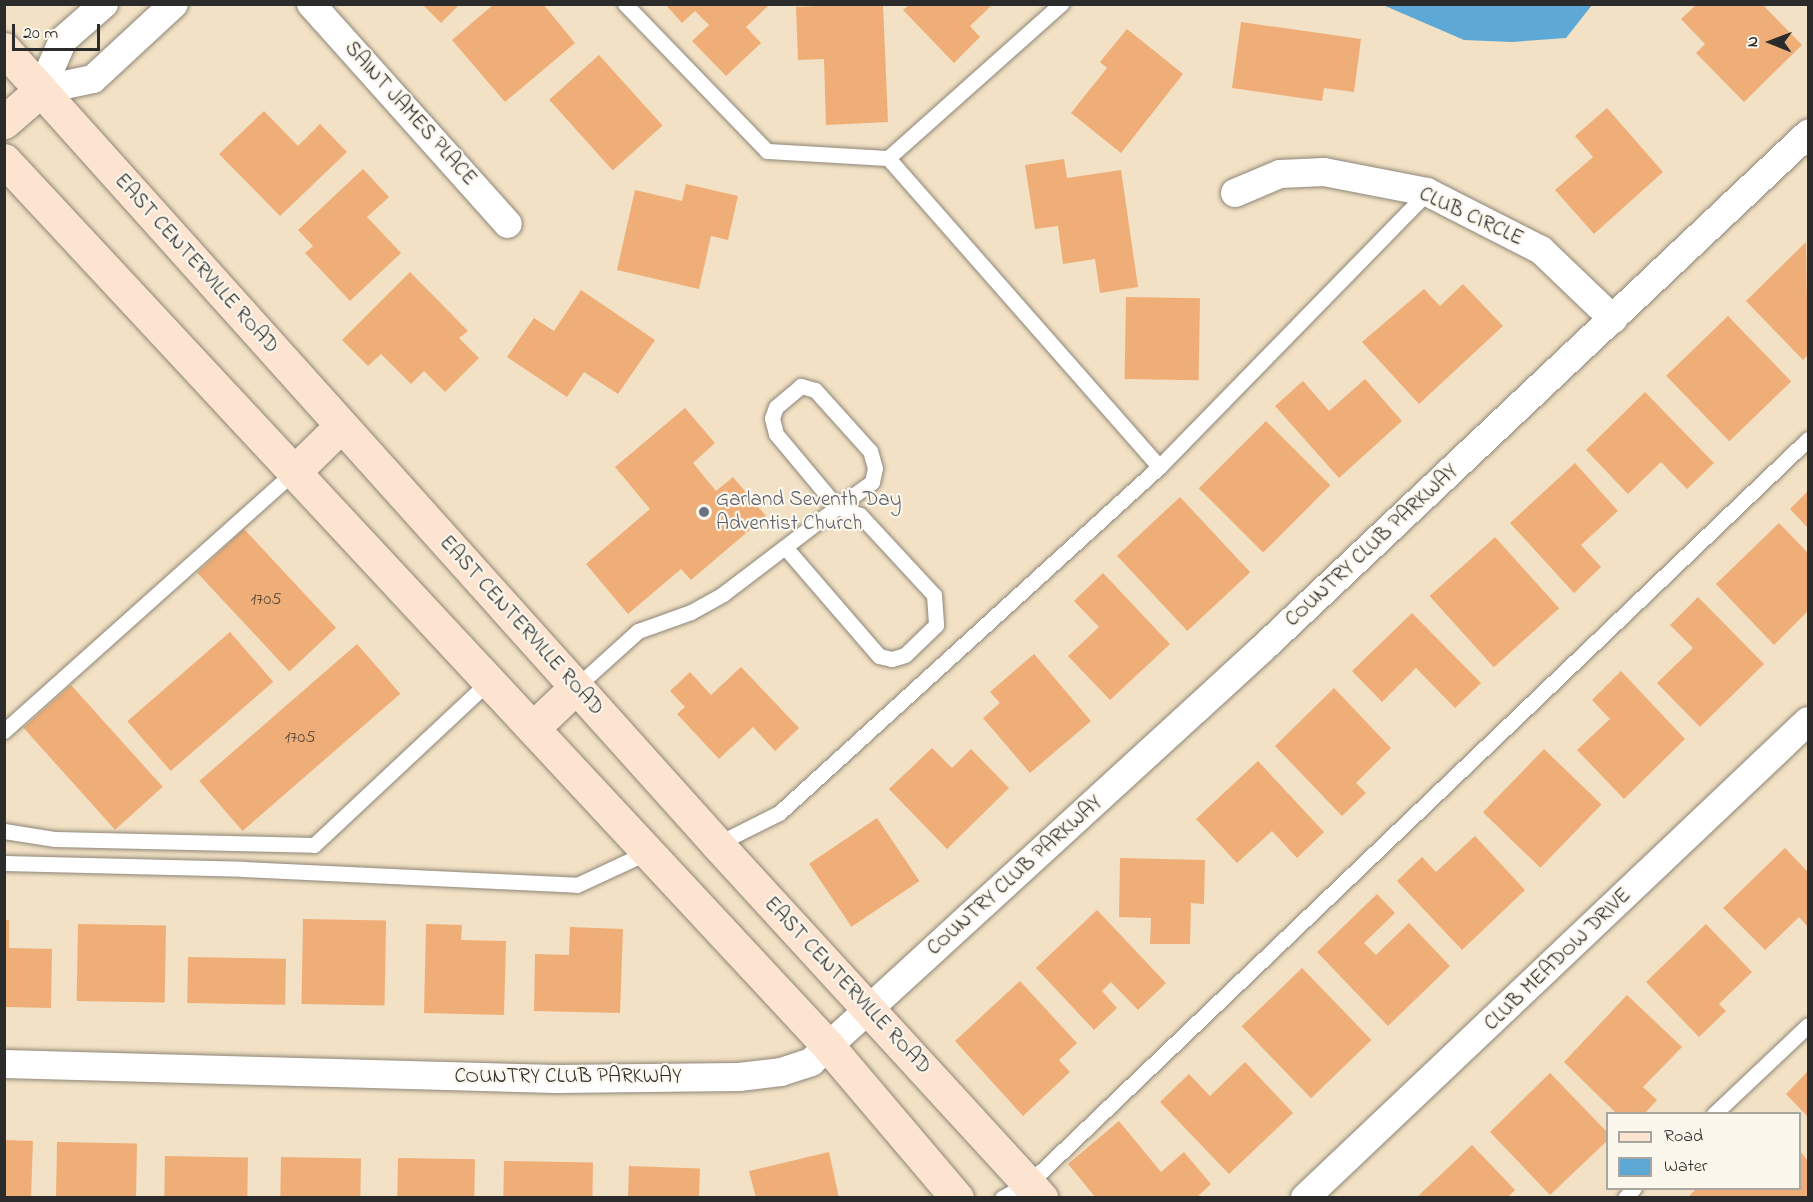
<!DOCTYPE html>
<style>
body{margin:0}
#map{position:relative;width:1813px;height:1202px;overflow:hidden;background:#f2e1c4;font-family:"Indie Flower",sans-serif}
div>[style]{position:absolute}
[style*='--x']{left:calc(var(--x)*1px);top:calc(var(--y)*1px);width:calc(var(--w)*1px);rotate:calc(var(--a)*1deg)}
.water>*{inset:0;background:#5da8d5}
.building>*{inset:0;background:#efae77;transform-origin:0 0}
.roads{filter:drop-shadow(0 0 2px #8e8678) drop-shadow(0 0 2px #8e8678)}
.lane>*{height:15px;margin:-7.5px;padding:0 7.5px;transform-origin:7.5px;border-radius:7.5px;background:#fff}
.street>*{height:28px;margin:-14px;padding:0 14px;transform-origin:14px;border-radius:14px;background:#fff}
.secondary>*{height:33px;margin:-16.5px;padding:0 16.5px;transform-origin:16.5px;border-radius:16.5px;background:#fde4d1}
.dots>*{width:16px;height:16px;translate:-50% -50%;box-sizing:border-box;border:3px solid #fbf7ec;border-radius:50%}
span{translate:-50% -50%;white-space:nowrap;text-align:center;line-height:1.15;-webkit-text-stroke:4.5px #fbf7ec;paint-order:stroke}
.number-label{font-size:18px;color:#5c4c3e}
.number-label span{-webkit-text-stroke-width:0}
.street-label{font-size:21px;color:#2b2b2b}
.worship-label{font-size:21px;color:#5b616d}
.left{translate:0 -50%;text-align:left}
.frame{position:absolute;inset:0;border:6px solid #2b2b2b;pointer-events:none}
.legend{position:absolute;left:1606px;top:1112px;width:195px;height:78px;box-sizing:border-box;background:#fbf7ec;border:2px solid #a8a59f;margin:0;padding:8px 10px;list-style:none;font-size:18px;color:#2b2b2b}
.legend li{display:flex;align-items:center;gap:12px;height:30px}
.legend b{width:30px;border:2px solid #a8a59f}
.north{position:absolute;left:1741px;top:12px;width:60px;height:60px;-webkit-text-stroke:4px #fbf7ec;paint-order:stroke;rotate:271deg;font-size:16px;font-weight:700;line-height:24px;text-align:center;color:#2b2b2b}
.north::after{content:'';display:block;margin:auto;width:21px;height:27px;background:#2b2b2b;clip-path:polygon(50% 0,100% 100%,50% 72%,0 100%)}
.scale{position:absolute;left:12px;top:24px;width:88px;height:27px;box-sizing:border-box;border:3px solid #2b2b2b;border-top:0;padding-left:8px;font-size:18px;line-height:21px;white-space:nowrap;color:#2b2b2b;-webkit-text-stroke:4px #fbf7ec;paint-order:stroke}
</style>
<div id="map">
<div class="water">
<div style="clip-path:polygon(1383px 5px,1592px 4px,1592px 5px,1566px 38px,1512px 42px,1464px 40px)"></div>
</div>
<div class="building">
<div style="clip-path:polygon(422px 4px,460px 4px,441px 23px)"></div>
<div style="clip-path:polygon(494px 4px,543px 4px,575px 43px,505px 102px,452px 40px)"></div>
<div style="clip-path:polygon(665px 4px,770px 4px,746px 27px,761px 43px,726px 76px,692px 41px,709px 25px,695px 11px,682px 23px)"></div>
<div style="clip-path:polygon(856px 4px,883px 4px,888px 122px,826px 125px,824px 59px,798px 60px,796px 7px)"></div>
<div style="clip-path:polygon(1697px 4px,1762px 4px,1802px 45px,1744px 102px,1696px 53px,1705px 44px,1681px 19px)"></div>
<div style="clip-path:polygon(909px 5px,992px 5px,970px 26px,980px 37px,954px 63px,903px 10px)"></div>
<div style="clip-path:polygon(1241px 22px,1361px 39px,1354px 92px,1324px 88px,1322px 101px,1232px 88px)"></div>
<div style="clip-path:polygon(1127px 29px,1183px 74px,1121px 153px,1071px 113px,1107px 68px,1100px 62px)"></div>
<div style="left:599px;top:55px;width:95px;height:67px;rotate:48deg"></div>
<div style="clip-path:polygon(1607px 108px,1663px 172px,1594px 234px,1555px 190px,1593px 157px,1575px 136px)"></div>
<div style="clip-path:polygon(264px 111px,298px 146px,320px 124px,347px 152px,280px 216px,219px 154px)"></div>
<div style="clip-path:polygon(1064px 159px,1067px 178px,1121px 170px,1138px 287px,1100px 293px,1095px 259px,1063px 264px,1058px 226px,1035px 229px,1025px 165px)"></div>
<div style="clip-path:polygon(363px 169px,389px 197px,367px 217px,401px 253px,350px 301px,305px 253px,313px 246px,298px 230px)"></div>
<div style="clip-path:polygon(686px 184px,738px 196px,728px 240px,711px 236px,699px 289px,617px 270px,635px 190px,682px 201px)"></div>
<div style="clip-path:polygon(1806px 242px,1808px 355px,1803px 360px,1746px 301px)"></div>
<div style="clip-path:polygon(410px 272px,468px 331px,459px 338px,479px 358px,445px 392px,424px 371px,411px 384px,381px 354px,368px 366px,342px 340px)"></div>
<div style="clip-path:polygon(1463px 284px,1503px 326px,1419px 404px,1362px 342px,1424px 289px,1440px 306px)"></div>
<div style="clip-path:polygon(581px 290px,655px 340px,618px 394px,584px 372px,567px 397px,507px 357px,534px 318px,554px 331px)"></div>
<div style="left:1126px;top:297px;width:74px;height:82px;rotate:1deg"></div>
<div style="left:1728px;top:316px;width:91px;height:86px;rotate:46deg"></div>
<div style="clip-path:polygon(1365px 379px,1402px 421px,1339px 478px,1275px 406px,1303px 381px,1329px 411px)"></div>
<div style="clip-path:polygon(1645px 392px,1714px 463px,1687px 489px,1661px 462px,1628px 494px,1586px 450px)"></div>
<div style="clip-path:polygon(685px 408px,715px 443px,693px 463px,716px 491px,733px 477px,766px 516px,691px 580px,681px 569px,628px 614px,586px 564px,650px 509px,615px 467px)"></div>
<div style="left:1266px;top:421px;width:91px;height:95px;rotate:45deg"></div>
<div style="clip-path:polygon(1575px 463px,1618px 511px,1581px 545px,1601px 567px,1574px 593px,1510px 523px)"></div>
<div style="clip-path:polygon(1808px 491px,1808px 528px,1790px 509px)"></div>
<div style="left:1180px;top:497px;width:103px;height:86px;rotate:47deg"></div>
<div style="clip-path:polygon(1779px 523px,1808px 553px,1808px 611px,1774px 645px,1716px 584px)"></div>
<div style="left:244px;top:529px;width:135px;height:64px;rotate:47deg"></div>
<div style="left:1495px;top:537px;width:96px;height:88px;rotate:48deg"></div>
<div style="clip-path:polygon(1103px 573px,1170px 644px,1110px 700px,1068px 656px,1099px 627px,1074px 601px)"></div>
<div style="clip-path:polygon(1698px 597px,1764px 664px,1700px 727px,1657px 683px,1693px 648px,1670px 625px)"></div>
<div style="clip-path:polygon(1412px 613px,1481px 683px,1455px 708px,1416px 668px,1382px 702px,1352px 671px)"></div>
<div style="left:230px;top:632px;width:66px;height:136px;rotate:49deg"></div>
<div style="left:357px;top:644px;width:66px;height:209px;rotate:49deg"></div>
<div style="clip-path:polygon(1034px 654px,1091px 721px,1030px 773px,983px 718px,1000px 703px,990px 692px)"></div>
<div style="clip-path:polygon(741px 667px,799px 728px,775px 751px,753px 727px,719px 759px,677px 714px,685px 707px,670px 691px,690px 672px,711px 695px)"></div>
<div style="clip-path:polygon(1621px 671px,1685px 739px,1624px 799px,1577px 750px,1610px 719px,1592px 700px)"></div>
<div style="left:71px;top:685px;width:137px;height:64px;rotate:48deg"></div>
<div style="clip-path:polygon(1334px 688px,1391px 748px,1356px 783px,1366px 793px,1342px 816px,1275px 746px)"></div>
<div style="clip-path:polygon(932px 748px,952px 768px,971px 749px,1009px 788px,947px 849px,889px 789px)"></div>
<div style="left:1544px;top:749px;width:80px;height:88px;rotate:44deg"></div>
<div style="clip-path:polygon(1258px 761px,1324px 832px,1297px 858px,1272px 831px,1237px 863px,1196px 819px)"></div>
<div style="left:877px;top:818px;width:76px;height:82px;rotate:56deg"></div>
<div style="clip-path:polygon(1475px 836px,1525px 890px,1462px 950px,1397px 881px,1422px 857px,1436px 872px)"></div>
<div style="clip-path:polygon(1785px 848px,1808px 872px,1808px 927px,1799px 917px,1765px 950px,1723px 908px)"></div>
<div style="clip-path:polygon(1120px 858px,1205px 860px,1204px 904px,1191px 903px,1190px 944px,1150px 944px,1151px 918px,1119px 917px)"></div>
<div style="clip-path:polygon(1377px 894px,1395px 913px,1364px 943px,1376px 955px,1409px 923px,1450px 966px,1388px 1026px,1317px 952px)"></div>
<div style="clip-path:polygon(1097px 910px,1166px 983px,1138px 1010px,1111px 982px,1102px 991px,1117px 1008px,1094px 1030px,1036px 968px)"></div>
<div style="left:303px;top:919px;width:83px;height:85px;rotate:1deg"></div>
<div style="clip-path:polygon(5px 920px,9px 920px,9px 948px,52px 949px,51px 1008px,5px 1007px)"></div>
<div style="left:78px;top:924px;width:88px;height:77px;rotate:1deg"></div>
<div style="clip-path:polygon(426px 924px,462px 925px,461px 940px,506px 941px,504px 1015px,424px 1013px)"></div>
<div style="clip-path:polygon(1706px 924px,1752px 972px,1719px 1004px,1726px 1011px,1699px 1037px,1646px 982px)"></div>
<div style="clip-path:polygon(570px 927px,623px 929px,620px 1013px,534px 1011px,535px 954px,569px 955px)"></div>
<div style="left:188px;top:957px;width:98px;height:46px;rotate:1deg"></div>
<div style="left:1302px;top:968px;width:100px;height:84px;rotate:46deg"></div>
<div style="clip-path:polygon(1020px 981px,1077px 1043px,1059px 1060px,1070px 1072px,1023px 1116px,955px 1041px)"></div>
<div style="clip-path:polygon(1627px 995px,1682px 1047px,1643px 1087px,1657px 1100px,1644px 1114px,1617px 1114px,1564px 1062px)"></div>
<div style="clip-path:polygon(1245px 1062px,1293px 1113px,1229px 1174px,1160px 1102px,1189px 1074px,1210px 1096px)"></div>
<div style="clip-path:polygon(1808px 1071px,1808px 1117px,1786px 1094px)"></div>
<div style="clip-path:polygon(1550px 1073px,1608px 1133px,1608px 1140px,1550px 1195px,1490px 1132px)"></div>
<div style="clip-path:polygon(1119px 1121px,1161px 1172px,1184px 1152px,1211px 1184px,1196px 1198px,1096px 1198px,1068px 1164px)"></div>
<div style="left:4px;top:1140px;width:29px;height:58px;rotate:2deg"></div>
<div style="left:57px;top:1142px;width:80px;height:56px;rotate:1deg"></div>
<div style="clip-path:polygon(1472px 1145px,1515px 1190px,1507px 1198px,1416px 1198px)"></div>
<div style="clip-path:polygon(1800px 1151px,1808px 1161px,1808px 1198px,1687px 1198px,1697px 1188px,1800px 1188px)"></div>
<div style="clip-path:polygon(829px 1152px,839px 1198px,756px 1198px,749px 1171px)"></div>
<div style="left:165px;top:1156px;width:83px;height:42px;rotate:1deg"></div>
<div style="left:281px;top:1157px;width:80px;height:41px;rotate:1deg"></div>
<div style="left:398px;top:1158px;width:77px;height:40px;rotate:1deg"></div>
<div style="left:504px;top:1161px;width:89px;height:37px;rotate:1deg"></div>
<div style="left:629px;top:1166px;width:71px;height:32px;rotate:2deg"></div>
</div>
<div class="roads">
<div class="lane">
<div style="--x:625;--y:4;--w:204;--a:46"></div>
<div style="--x:767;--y:151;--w:121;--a:3.3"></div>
<div style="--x:888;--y:158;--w:232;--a:-41.7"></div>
<div style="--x:888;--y:158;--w:411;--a:48.7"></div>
<div style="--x:576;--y:687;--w:84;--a:-42.1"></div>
<div style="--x:638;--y:631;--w:56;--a:-19.7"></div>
<div style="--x:691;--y:612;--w:37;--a:-29"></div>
<div style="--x:723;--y:594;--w:143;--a:-37.3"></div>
<div style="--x:837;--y:507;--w:43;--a:-35.5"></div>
<div style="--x:872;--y:482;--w:14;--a:-78"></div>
<div style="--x:875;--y:468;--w:18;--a:-106"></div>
<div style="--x:870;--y:451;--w:82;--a:-132"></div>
<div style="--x:815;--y:390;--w:15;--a:-164"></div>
<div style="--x:801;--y:386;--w:33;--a:140"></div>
<div style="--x:776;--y:407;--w:12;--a:110"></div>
<div style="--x:772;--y:418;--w:16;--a:76"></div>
<div style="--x:776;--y:434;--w:95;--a:50.1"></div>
<div style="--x:837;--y:507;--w:24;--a:19"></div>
<div style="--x:860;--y:515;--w:109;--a:47.2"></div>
<div style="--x:934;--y:595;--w:30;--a:86"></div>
<div style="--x:936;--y:625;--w:43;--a:135.9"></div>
<div style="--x:905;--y:655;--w:14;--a:163"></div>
<div style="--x:892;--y:659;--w:13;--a:-167"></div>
<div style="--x:879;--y:656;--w:144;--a:-130.8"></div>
<div style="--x:4;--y:731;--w:389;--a:-41.8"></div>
<div style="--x:4;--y:831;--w:52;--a:8.9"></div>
<div style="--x:55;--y:839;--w:259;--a:1.3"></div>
<div style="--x:314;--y:845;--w:240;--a:-43.1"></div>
<div style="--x:717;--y:844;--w:69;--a:-26.6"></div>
<div style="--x:779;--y:813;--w:514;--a:-42.32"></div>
<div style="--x:1159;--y:467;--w:384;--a:-45.7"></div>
<div style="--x:4;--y:863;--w:239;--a:1.4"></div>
<div style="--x:243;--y:869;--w:334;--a:2.7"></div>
<div style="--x:577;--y:885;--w:78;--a:-24.9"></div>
<div style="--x:1714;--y:1114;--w:129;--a:-43.4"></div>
<div style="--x:1002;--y:1198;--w:31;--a:-29"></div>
<div style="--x:1029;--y:1183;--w:1077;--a:-43.68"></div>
<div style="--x:1625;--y:1198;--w:13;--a:-48"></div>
</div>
<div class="street">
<div style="--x:104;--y:4;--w:55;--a:138.7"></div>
<div style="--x:63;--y:40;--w:55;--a:113.7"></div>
<div style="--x:41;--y:90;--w:53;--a:-11.9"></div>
<div style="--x:93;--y:79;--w:110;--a:-42.8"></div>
<div style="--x:311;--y:4;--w:295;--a:48.2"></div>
<div style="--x:1235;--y:193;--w:49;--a:-22.9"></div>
<div style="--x:1280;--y:174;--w:44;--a:-2.6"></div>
<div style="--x:1324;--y:172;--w:105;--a:11"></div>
<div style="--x:1427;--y:192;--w:128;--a:27"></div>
<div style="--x:1541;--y:250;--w:100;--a:43.8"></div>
<div style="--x:4;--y:1064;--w:552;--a:1.56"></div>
<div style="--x:556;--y:1079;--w:183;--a:-0.6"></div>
<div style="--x:739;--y:1077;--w:42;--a:-6.8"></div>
<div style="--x:781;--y:1072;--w:32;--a:-18"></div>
<div style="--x:811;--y:1062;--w:612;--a:-42.48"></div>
<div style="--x:1262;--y:649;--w:751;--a:-43.33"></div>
<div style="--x:1305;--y:1198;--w:693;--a:-43.48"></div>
</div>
<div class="secondary">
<div style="--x:4;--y:49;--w:1068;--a:48.11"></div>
<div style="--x:717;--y:844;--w:480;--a:47.5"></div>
<div style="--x:4;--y:122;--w:49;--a:-40.9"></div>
<div style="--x:4;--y:160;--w:1211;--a:47.07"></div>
<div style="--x:829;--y:1047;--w:198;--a:49.7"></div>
<div style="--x:294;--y:472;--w:66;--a:-44.4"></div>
<div style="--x:533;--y:728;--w:59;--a:-43.6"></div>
</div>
</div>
<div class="dots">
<div style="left:704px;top:512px;background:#6b7280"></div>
</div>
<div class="number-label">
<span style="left:266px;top:600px">1705</span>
<span style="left:300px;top:738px">1705</span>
</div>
<div class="street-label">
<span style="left:410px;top:114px;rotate:48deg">SAINT JAMES PLACE</span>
<span style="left:1471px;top:217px;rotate:25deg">CLUB CIRCLE</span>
<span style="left:196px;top:264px;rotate:48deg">EAST CENTERVILLE ROAD</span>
<span style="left:1372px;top:546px;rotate:-43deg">COUNTRY CLUB PARKWAY</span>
<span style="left:521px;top:626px;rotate:48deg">EAST CENTERVILLE ROAD</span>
<span style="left:1015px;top:876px;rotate:-42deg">COUNTRY CLUB PARKWAY</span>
<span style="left:1558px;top:960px;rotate:-44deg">CLUB MEADOW DRIVE</span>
<span style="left:847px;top:986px;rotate:47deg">EAST CENTERVILLE ROAD</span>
<span style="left:568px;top:1077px">COUNTRY CLUB PARKWAY</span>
</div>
<div class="worship-label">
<span class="left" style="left:716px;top:512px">Garland Seventh Day<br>Adventist Church</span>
</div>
<div class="frame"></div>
<ul class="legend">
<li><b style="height:8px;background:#fde4d1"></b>Road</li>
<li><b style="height:16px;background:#5da8d5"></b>Water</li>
</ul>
<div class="north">N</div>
<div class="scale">20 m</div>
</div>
